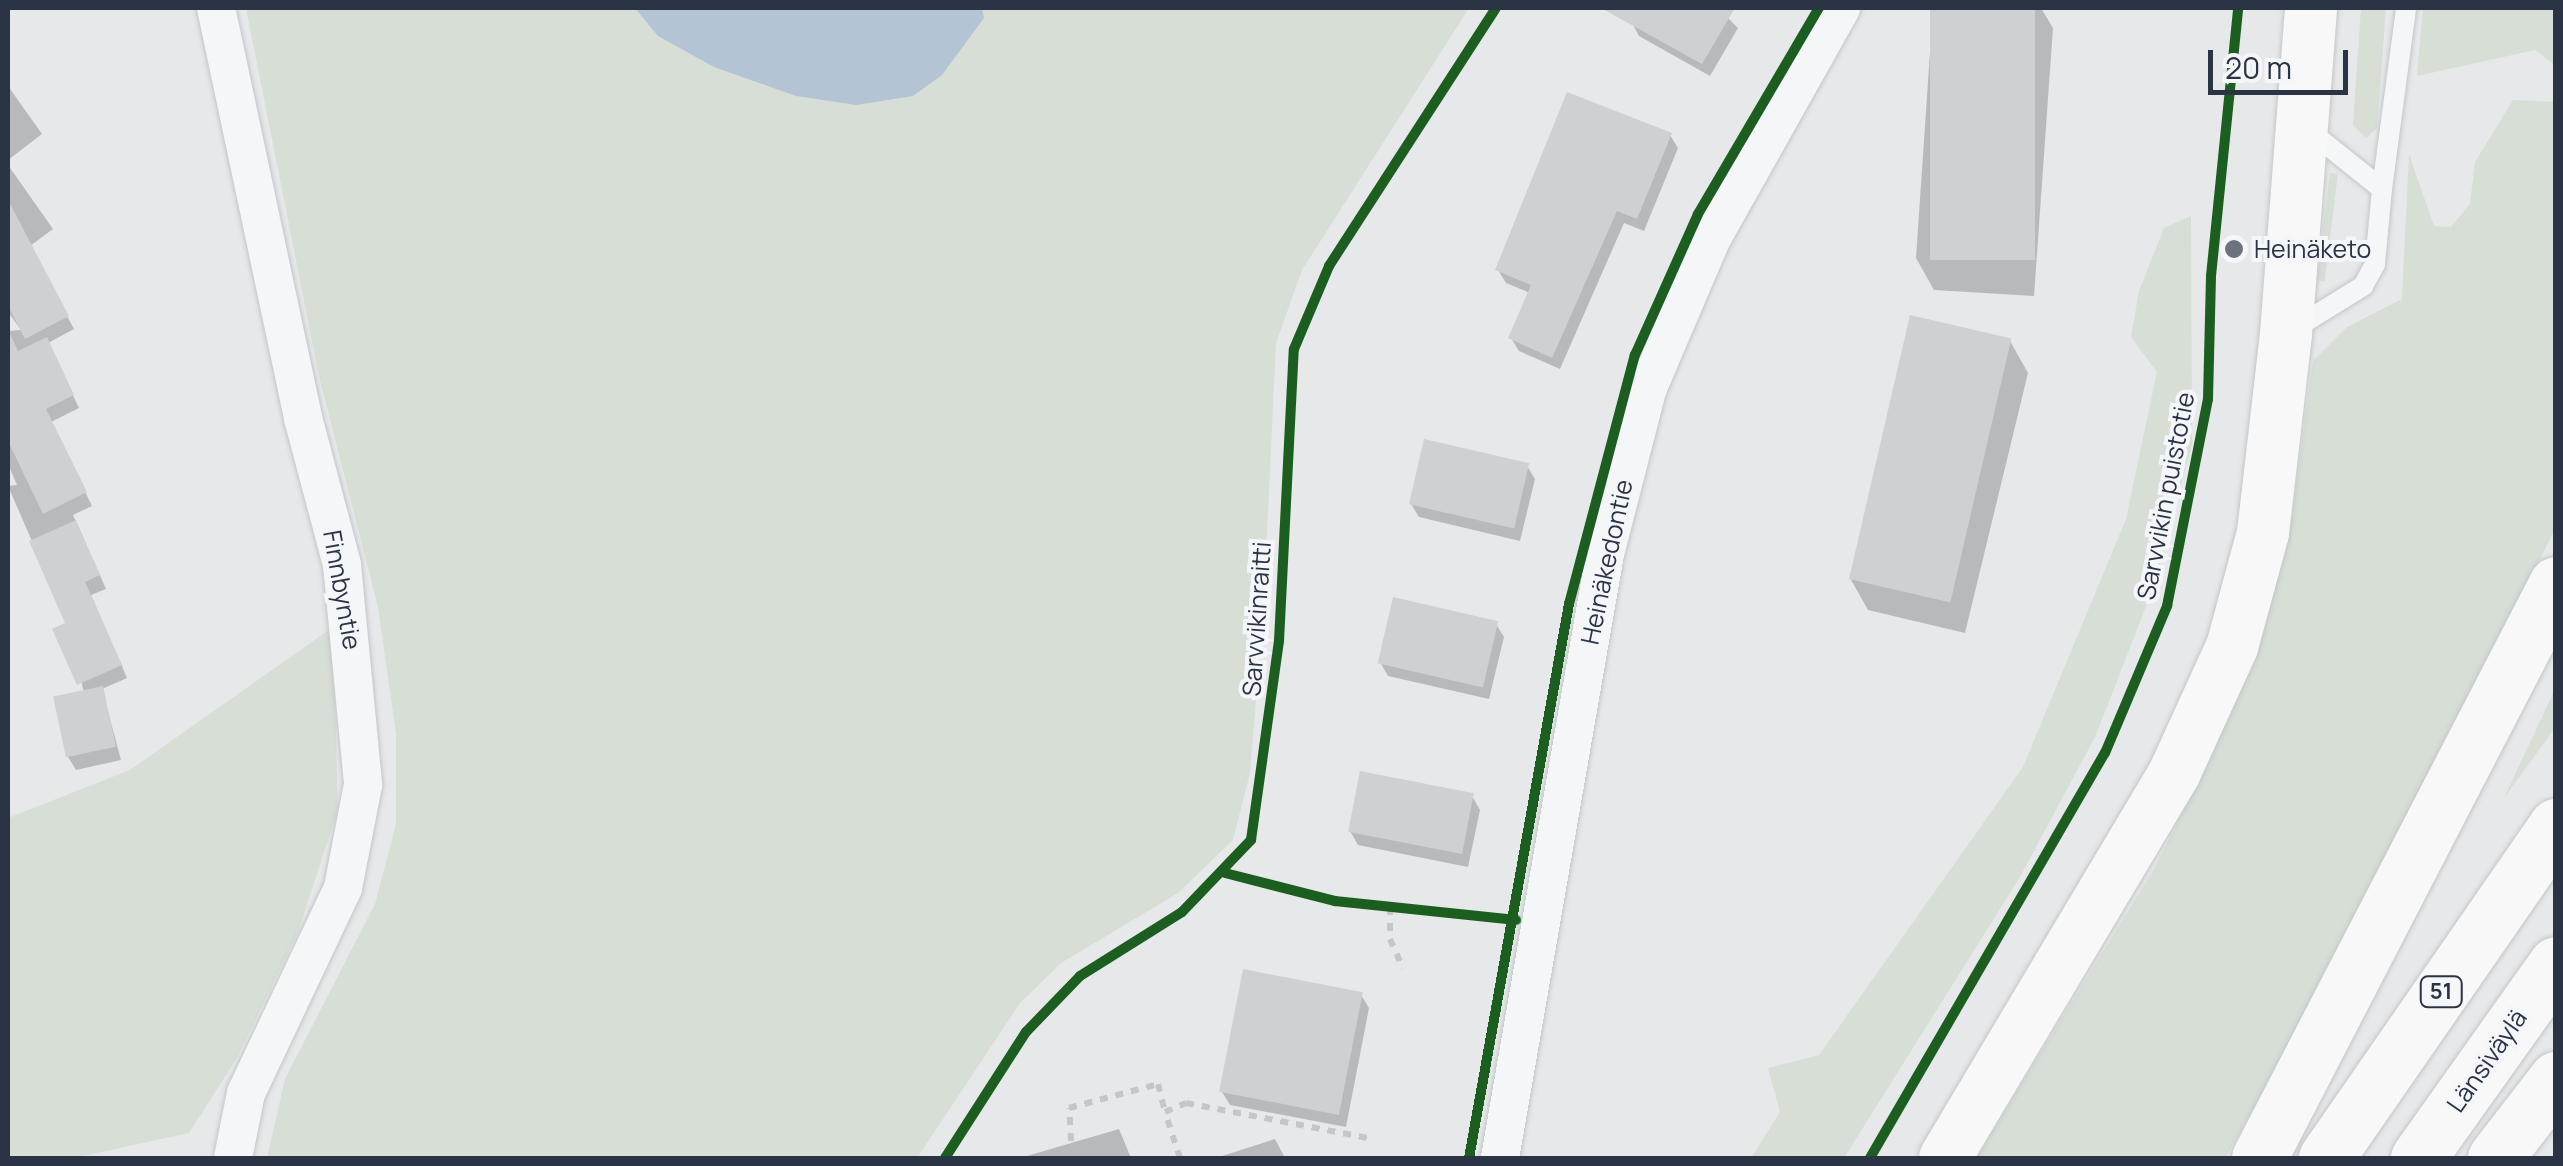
<!DOCTYPE html>
<meta charset="utf-8">
<style>
body{margin:0}
#map{position:relative;width:2563px;height:1166px;overflow:hidden;background:#e6e8ea;font-family:Manrope,sans-serif}
div>[style]{position:absolute}
[style*='--x']{left:calc(var(--x)*1px);top:calc(var(--y)*1px);width:calc(var(--w)*1px);rotate:calc(var(--a)*1deg)}
.green>*{inset:0;background:#d6ded6;transform-origin:0 0}
.water>*{inset:0;background:#b4c4d5}
.shadow>*{inset:0;background:#0003}
.building>*{inset:0;background:#ced0d3;transform-origin:0 0}
.path>*{height:6px;margin-top:-3px;transform-origin:0;background:repeating-linear-gradient(90deg,#c5c6ca 0 8px,transparent 0 16px)}
.roads{filter:drop-shadow(0 0 2px #c4c6c8) drop-shadow(0 0 2px #c4c6c8)}
.service>*{height:20px;margin:-10px;padding:0 10px;transform-origin:10px;border-radius:10px;background:#f5f6f7}
.minor>*{height:38px;margin:-19px;padding:0 19px;transform-origin:19px;border-radius:19px;background:#f5f6f7}
.secondary>*{height:52px;margin:-26px;padding:0 26px;transform-origin:26px;border-radius:26px;background:#f8f8f8}
.motorway>*{height:55px;margin:-27.5px;padding:0 27.5px;transform-origin:27.5px;border-radius:27.5px;background:#f8f8f8}
.cycleway>*{height:10px;margin:-5px;padding:0 5px;transform-origin:5px;border-radius:5px;background:#1b5e20}
.dots>*{width:28px;height:28px;translate:-50% -50%;box-sizing:border-box;border:5px solid #f4f6f9;border-radius:50%}
span{translate:-50% -50%;white-space:nowrap;text-align:center;line-height:1.15;-webkit-text-stroke:8px #f4f6f9;paint-order:stroke}
.shield-label span{padding:2px 8px;background:#f4f6f9;border:2px solid;border-radius:8px;-webkit-text-stroke-width:0}
.shield-label{font-size:22px;color:#2b3445;font-weight:700}
.poi-label{font-size:25px;color:#2b3445}
.left{translate:0 -50%;text-align:left}
.street-label{font-size:25px;color:#2b3445}
.frame{position:absolute;inset:0;border:10px solid #2b3445;pointer-events:none}
.scale{position:absolute;left:2208px;top:50px;width:140px;height:45px;box-sizing:border-box;border:5px solid #2b3445;border-top:0;padding-left:12px;font-size:30px;line-height:35px;white-space:nowrap;color:#2b3445;-webkit-text-stroke:8px #f4f6f9;paint-order:stroke}
</style>
<div id="map">
<div class="green">
<div style="clip-path:polygon(246px 8px,1469px 8px,1302px 270px,1276px 343px,1263px 616px,1250px 773px,1233px 840px,1178px 893px,1061px 963px,1020px 1003px,917px 1158px,267px 1158px,285px 1079px,375px 904px,396px 824px,396px 733px,378px 607px,319px 376px)"></div>
<div style="clip-path:polygon(2361px 8px,2386px 8px,2377px 128px,2366px 138px,2353px 125px)"></div>
<div style="clip-path:polygon(2423px 8px,2555px 8px,2555px 65px,2535px 50px,2417px 76px)"></div>
<div style="clip-path:polygon(2513px 100px,2555px 102px,2555px 529px,2346px 951px,2225px 1158px,1976px 1158px,2154px 869px,2212px 753px,2292px 516px,2313px 361px,2347px 327px,2402px 299px,2409px 154px,2434px 226px,2451px 227px,2470px 204px,2475px 162px)"></div>
<div style="left:2330px;top:173px;width:8px;height:108px;rotate:7deg"></div>
<div style="clip-path:polygon(2191px 216px,2192px 444px,2155px 583px,2096px 735px,2020px 877px,1844px 1158px,1751px 1158px,1780px 1112px,1768px 1068px,1819px 1055px,2023px 767px,2126px 519px,2157px 372px,2131px 337px,2139px 291px,2164px 228px)"></div>
<div style="clip-path:polygon(333px 627px,338px 810px,298px 932px,237px 1058px,189px 1133px,73px 1158px,8px 1158px,8px 818px,130px 770px)"></div>
<div style="clip-path:polygon(2555px 689px,2555px 728px,2504px 798px)"></div>
</div>
<div class="water">
<div style="clip-path:polygon(635px 8px,982px 8px,984px 18px,942px 75px,913px 96px,856px 105px,796px 96px,714px 67px,658px 36px)"></div>
</div>
<div class="shadow">
<div style="clip-path:polygon(1640px 8px,1718px 8px,1738px 28px,1710px 76px,1639px 36px,1632px 23px)"></div>
<div style="clip-path:polygon(1933px 8px,2041px 8px,2053px 28px,2034px 296px,1934px 290px,1916px 258px)"></div>
<div style="clip-path:polygon(8px 86px,42px 134px,8px 160px)"></div>
<div style="clip-path:polygon(1670px 135px,1678px 148px,1644px 231px,1624px 223px,1560px 369px,1519px 351px,1511px 338px,1530px 293px,1506px 283px,1498px 270px)"></div>
<div style="clip-path:polygon(8px 165px,53px 229px,30px 246px,74px 329px,48px 343px,79px 408px,51px 422px,92px 506px,73px 515px,106px 589px,91px 595px,127px 678px,102px 689px,121px 760px,76px 770px,68px 757px,84px 693px,68px 624px,8px 486px,17px 485px,8px 464px,8px 331px,21px 330px,8px 312px)"></div>
<div style="clip-path:polygon(2010px 341px,2028px 373px,1965px 633px,1868px 610px,1850px 578px)"></div>
<div style="clip-path:polygon(1527px 466px,1535px 479px,1520px 541px,1419px 517px,1411px 504px)"></div>
<div style="clip-path:polygon(1496px 624px,1504px 637px,1489px 699px,1388px 676px,1380px 662px)"></div>
<div style="clip-path:polygon(1472px 796px,1480px 810px,1468px 867px,1358px 845px,1350px 831px)"></div>
<div style="clip-path:polygon(1361px 995px,1369px 1008px,1346px 1127px,1230px 1105px,1222px 1092px)"></div>
<div style="clip-path:polygon(1119px 1129px,1131px 1158px,1020px 1158px)"></div>
<div style="clip-path:polygon(1275px 1139px,1285px 1158px,1216px 1158px)"></div>
</div>
<div class="building">
<div style="clip-path:polygon(1601px 8px,1735px 8px,1702px 64px)"></div>
<div style="left:1930px;top:8px;width:105px;height:252px"></div>
<div style="clip-path:polygon(1567px 92px,1672px 133px,1637px 219px,1617px 211px,1552px 358px,1508px 338px,1531px 285px,1495px 270px)"></div>
<div style="clip-path:polygon(8px 200px,69px 316px,25px 339px,8px 306px)"></div>
<div style="left:1910px;top:315px;width:104px;height:271px;rotate:13deg"></div>
<div style="clip-path:polygon(8px 330px,18px 351px,47px 337px,74px 395px,46px 409px,87px 492px,43px 514px,8px 441px)"></div>
<div style="left:1424px;top:439px;width:108px;height:67px;rotate:13deg"></div>
<div style="clip-path:polygon(76px 520px,100px 575px,85px 582px,122px 665px,77px 685px,52px 629px,65px 623px,29px 541px)"></div>
<div style="left:1393px;top:597px;width:108px;height:68px;rotate:13deg"></div>
<div style="left:103px;top:686px;width:62px;height:51px;rotate:78deg"></div>
<div style="left:1360px;top:771px;width:116px;height:62px;rotate:11deg"></div>
<div style="left:1243px;top:969px;width:122px;height:125px;rotate:11deg"></div>
</div>
<div class="path">
<div style="--x:1390;--y:907;--w:32;--a:90"></div>
<div style="--x:1390;--y:939;--w:32;--a:66"></div>
<div style="--x:1071;--y:1141;--w:33;--a:-93"></div>
<div style="--x:1069;--y:1108;--w:92;--a:-15.1"></div>
<div style="--x:1158;--y:1084;--w:29;--a:76"></div>
<div style="--x:1180;--y:1158;--w:48;--a:-108.1"></div>
<div style="--x:1165;--y:1112;--w:23;--a:-23"></div>
<div style="--x:1186;--y:1103;--w:185;--a:10.9"></div>
</div>
<div class="roads">
<div class="service">
<div style="--x:2382;--y:189;--w:183;--a:-82.4"></div>
<div style="--x:2292;--y:330;--w:84;--a:-31.8"></div>
<div style="--x:2363;--y:286;--w:25;--a:-61"></div>
<div style="--x:2375;--y:264;--w:75;--a:-84.7"></div>
<div style="--x:2382;--y:189;--w:96;--a:-141.3"></div>
</div>
<div class="minor">
<div style="--x:216;--y:8;--w:419;--a:78"></div>
<div style="--x:303;--y:418;--w:152;--a:75.1"></div>
<div style="--x:342;--y:565;--w:221;--a:84.5"></div>
<div style="--x:363;--y:785;--w:105;--a:101"></div>
<div style="--x:343;--y:888;--w:227;--a:115.3"></div>
<div style="--x:246;--y:1093;--w:66;--a:101.3"></div>
<div style="--x:1500;--y:1158;--w:613;--a:-80.14"></div>
<div style="--x:1605;--y:554;--w:169;--a:-75.6"></div>
<div style="--x:1647;--y:390;--w:163;--a:-66.9"></div>
<div style="--x:1711;--y:240;--w:266;--a:-60.7"></div>
</div>
<div class="secondary">
<div style="--x:1945;--y:1158;--w:447;--a:-59.2"></div>
<div style="--x:2174;--y:774;--w:140;--a:-65.5"></div>
<div style="--x:2232;--y:647;--w:118;--a:-74.8"></div>
<div style="--x:2263;--y:533;--w:200;--a:-83.4"></div>
<div style="--x:2286;--y:334;--w:327;--a:-85.6"></div>
</div>
<div class="motorway">
<div style="--x:2259;--y:1158;--w:646;--a:-62.64"></div>
<div style="--x:2326;--y:1158;--w:404;--a:-55.3"></div>
<div style="--x:2418;--y:1158;--w:238;--a:-54.6"></div>
<div style="--x:2495;--y:1158;--w:100;--a:-52.3"></div>
</div>
</div>
<div class="cycleway">
<div style="--x:1225;--y:873;--w:114;--a:14.3"></div>
<div style="--x:1335;--y:901;--w:182;--a:6"></div>
<div style="--x:945;--y:1158;--w:150;--a:-57.3"></div>
<div style="--x:1026;--y:1032;--w:78;--a:-46"></div>
<div style="--x:1080;--y:976;--w:120;--a:-32.1"></div>
<div style="--x:1182;--y:912;--w:100;--a:-46.2"></div>
<div style="--x:1251;--y:840;--w:201;--a:-82"></div>
<div style="--x:1279;--y:641;--w:292;--a:-87.1"></div>
<div style="--x:1294;--y:349;--w:90;--a:-67.1"></div>
<div style="--x:1329;--y:266;--w:307;--a:-57.1"></div>
<div style="--x:1469;--y:1158;--w:563;--a:-79.77"></div>
<div style="--x:1569;--y:604;--w:258;--a:-75.2"></div>
<div style="--x:1635;--y:355;--w:154;--a:-65.9"></div>
<div style="--x:1698;--y:214;--w:239;--a:-59.6"></div>
<div style="--x:1870;--y:1158;--w:468;--a:-59.9"></div>
<div style="--x:2105;--y:753;--w:160;--a:-67.1"></div>
<div style="--x:2167;--y:606;--w:211;--a:-78.8"></div>
<div style="--x:2208;--y:399;--w:123;--a:-88.6"></div>
<div style="--x:2211;--y:276;--w:269;--a:-84.2"></div>
</div>
<div class="dots">
<div style="left:2234px;top:249px;background:#6c737f"></div>
</div>
<div class="shield-label">
<span style="left:2441px;top:992px">51</span>
</div>
<div class="poi-label">
<span class="left" style="left:2254px;top:249px">Heinäketo</span>
</div>
<div class="street-label">
<span style="left:2166px;top:496px;rotate:-79deg">Sarvvikin puistotie</span>
<span style="left:1607px;top:562px;rotate:-78deg">Heinäkedontie</span>
<span style="left:342px;top:590px;rotate:80deg">Finnbyntie</span>
<span style="left:1257px;top:619px;rotate:-86deg">Sarvvikinraitti</span>
<span style="left:2487px;top:1061px;rotate:-55deg">Länsiväylä</span>
</div>
<div class="frame"></div>
<div class="scale">20 m</div>
</div>
